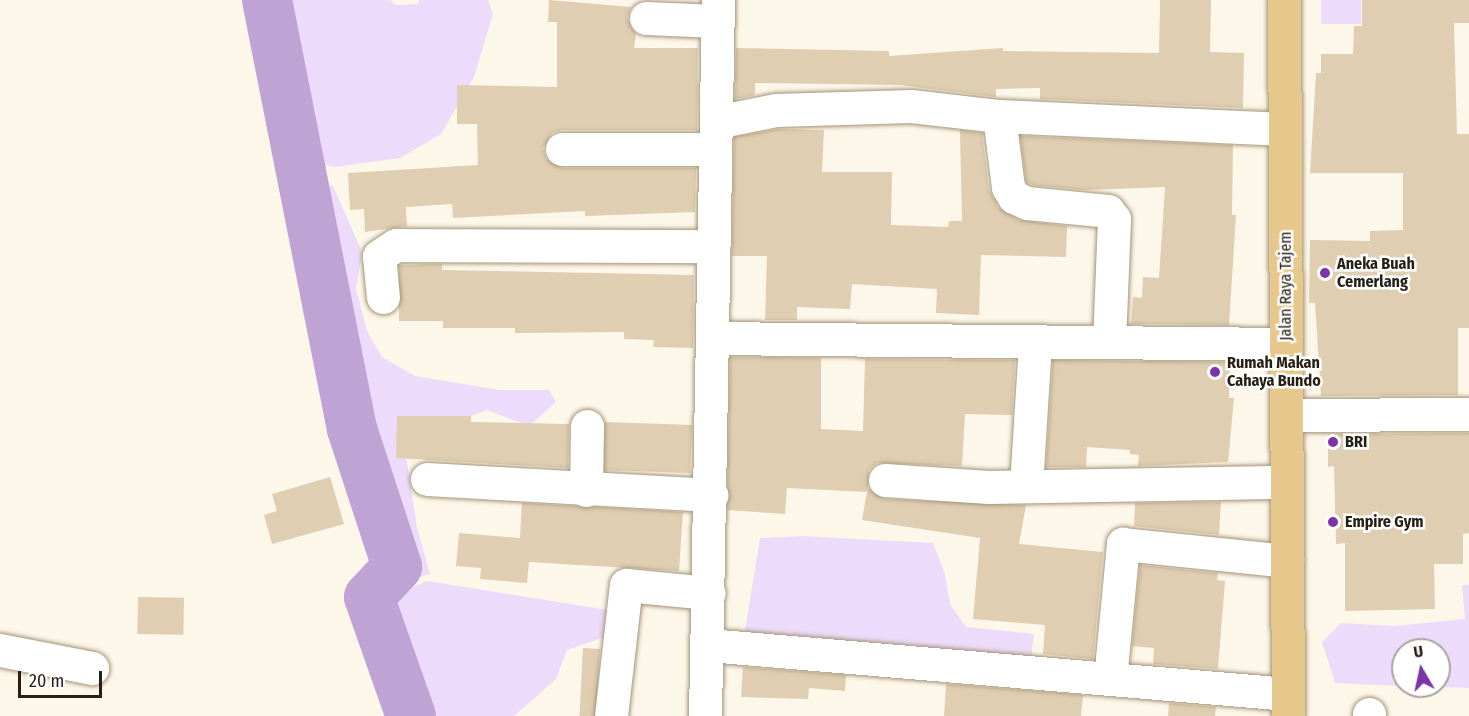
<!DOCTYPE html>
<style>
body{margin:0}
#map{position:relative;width:1469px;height:716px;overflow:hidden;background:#fdf7ea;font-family:"Fira Sans Condensed",sans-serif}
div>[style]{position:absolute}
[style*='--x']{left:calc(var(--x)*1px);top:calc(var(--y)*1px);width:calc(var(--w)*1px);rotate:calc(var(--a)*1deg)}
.green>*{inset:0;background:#ecdbfa;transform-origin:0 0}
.river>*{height:50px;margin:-25px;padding:0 25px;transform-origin:25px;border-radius:25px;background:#c0a3d5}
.building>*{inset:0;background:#dfceb1;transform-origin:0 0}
.roads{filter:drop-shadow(0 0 2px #a49477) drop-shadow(0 0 2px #a49477)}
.minor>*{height:33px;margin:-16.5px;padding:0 16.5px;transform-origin:16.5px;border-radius:16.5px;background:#fff}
.major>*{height:33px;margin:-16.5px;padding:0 16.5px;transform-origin:16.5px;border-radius:16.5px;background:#e6c88c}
.dots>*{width:16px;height:16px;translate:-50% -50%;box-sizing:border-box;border:3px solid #fff;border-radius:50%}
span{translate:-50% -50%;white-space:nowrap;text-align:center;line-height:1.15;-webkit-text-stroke:5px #fff;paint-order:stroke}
.poi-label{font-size:16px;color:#251f14;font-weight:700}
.left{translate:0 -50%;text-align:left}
.street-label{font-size:16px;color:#251f14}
.north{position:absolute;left:1391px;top:638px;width:60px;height:60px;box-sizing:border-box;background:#fff;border:2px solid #a8a5a1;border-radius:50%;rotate:351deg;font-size:16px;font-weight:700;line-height:24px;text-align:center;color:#251f14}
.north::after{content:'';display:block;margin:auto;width:21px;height:27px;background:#7c34a7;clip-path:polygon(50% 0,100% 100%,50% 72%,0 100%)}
.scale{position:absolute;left:18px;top:671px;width:84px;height:27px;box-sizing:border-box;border:3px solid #251f14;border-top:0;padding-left:8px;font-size:18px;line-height:21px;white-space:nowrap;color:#251f14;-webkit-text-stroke:4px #fff;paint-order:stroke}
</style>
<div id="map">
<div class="green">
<div style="clip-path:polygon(279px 0,390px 0,396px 5px,418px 4px,419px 0,488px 0,493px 14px,474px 77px,441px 134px,400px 158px,335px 167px,314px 162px,300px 119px)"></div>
<div style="left:1321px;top:0;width:40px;height:24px"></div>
<div style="clip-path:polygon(315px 182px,333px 186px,362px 252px,356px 289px,367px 331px,382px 357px,415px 376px,499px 390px,549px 390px,556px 402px,529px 426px,487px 410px,404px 442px,417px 528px,430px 574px,409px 580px,366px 433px)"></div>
<div style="clip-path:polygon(802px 536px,933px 543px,945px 574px,950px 604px,966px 627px,1034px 634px,1030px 668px,744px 636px,760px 538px)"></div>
<div style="clip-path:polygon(427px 581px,608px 610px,605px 637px,567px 650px,556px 679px,514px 716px,428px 716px,407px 668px,387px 598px)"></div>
<div style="clip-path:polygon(1462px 585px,1469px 585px,1469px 688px,1411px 686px,1439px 686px,1439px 650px,1403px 650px,1403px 686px,1335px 683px,1322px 642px,1341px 623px,1395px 626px,1465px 619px)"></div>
</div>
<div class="river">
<div style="--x:267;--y:0;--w:437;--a:78.8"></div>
<div style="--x:352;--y:429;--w:145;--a:71.9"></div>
<div style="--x:397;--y:567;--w:41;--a:133"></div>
<div style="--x:369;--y:597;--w:126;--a:70.6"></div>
</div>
<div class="building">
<div style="clip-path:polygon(549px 0,631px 7px,627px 18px,636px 34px,634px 48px,698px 48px,697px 130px,562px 130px,552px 133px,543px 148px,546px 159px,562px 168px,696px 168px,695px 212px,585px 216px,585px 211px,453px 218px,452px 204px,406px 207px,407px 226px,365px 232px,364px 209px,350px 210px,348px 173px,478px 165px,477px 124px,457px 124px,457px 85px,557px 87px,557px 22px,548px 22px)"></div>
<div style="clip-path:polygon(1160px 0,1211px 0,1210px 52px,1244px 53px,1243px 108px,1040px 99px,1040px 88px,996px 89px,996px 97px,900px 85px,755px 83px,755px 95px,735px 99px,736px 48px,889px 51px,889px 56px,1003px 48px,1003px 51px,1159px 53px)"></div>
<div style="clip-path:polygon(1362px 0,1469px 0,1469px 23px,1454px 23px,1457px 134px,1469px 134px,1469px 328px,1458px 328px,1458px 395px,1321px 396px,1315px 303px,1309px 303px,1310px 240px,1370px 241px,1370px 231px,1403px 230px,1403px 173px,1310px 173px,1316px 73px,1321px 73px,1321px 54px,1353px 54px,1354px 26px,1362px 26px)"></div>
<div style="clip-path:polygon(778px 129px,824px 130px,822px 172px,892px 172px,891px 225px,948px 227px,949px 221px,962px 221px,960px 130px,982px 133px,989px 189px,998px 207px,1019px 220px,1067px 226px,1066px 257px,981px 255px,979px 315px,936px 313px,937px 289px,852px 284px,850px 309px,797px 307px,797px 320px,765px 320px,767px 256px,732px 256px,734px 137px)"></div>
<div style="clip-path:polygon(1020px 136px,1233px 145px,1232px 215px,1236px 215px,1229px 325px,1131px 324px,1133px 297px,1142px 298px,1143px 277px,1159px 278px,1165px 187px,1085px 190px,1032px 185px,1026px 181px)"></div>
<div style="clip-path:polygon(442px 264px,442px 270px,694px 275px,693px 348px,653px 347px,654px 340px,624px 339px,624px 332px,515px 333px,515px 328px,443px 328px,443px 321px,399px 321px,399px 265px)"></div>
<div style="clip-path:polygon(730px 357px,821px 358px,821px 429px,863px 431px,865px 359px,1015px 360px,1012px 415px,965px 414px,962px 466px,877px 463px,869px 470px,868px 488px,884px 499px,1026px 505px,1019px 544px,1103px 552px,1093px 659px,1043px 654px,1045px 625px,973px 619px,980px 538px,862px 520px,867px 492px,787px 488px,785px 514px,727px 510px)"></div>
<div style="clip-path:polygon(1053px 360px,1230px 362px,1229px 398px,1234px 398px,1228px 462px,1138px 466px,1139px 455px,1130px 454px,1130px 450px,1087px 447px,1086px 467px,1046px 467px)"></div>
<div style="clip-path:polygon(397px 416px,471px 416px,471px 422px,569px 424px,568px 468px,396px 458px)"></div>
<div style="left:605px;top:422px;width:87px;height:48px;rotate:2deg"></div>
<div style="clip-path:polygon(1469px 433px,1469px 533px,1463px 534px,1463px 564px,1434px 564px,1435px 609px,1345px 611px,1345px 543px,1336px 544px,1334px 466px,1328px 467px,1328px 434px)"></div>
<div style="clip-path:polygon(330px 477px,344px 524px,272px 544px,264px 515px,277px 511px,272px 494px)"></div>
<div style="clip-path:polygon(1221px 502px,1219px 535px,1134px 526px,1135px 503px)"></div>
<div style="clip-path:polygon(522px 503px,683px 512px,679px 571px,529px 562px,527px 583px,480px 579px,481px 568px,456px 566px,459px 533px,520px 538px)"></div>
<div style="clip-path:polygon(1140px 565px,1218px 573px,1217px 580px,1225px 581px,1218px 669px,1153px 664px,1154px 648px,1132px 646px)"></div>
<div style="left:138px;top:597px;width:46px;height:37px;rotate:1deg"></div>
<div style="left:583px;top:648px;width:17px;height:68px;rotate:3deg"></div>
<div style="clip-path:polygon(743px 667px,846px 675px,845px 691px,809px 688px,808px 699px,741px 697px)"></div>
<div style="clip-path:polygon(946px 684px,1083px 695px,1081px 716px,944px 716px)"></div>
<div style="clip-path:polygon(1169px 703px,1216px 707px,1215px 716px,1168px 716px)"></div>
</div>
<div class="roads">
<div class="minor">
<div style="--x:646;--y:18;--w:71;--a:2.4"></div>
<div style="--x:999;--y:116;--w:72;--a:82.8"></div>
<div style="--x:1008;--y:187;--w:12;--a:59"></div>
<div style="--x:1014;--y:197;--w:14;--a:25"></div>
<div style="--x:1027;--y:203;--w:81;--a:5.6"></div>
<div style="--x:1108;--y:211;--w:10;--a:53"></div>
<div style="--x:1114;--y:219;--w:123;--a:92.3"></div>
<div style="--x:716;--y:122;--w:61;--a:-11.3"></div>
<div style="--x:776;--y:110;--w:135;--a:-1.7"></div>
<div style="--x:911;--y:106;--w:89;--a:6.5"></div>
<div style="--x:999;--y:116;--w:286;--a:2.6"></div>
<div style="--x:562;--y:149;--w:153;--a:0"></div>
<div style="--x:383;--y:297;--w:41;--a:-95.6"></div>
<div style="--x:379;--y:256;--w:20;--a:-33"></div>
<div style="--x:396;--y:245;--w:317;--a:0.2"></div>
<div style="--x:712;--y:338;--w:574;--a:0.6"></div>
<div style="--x:1286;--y:415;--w:183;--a:-0.3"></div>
<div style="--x:427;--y:479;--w:285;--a:3.2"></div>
<div style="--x:885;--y:480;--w:104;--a:3.9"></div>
<div style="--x:989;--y:487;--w:298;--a:-1"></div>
<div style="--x:1026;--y:486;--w:144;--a:-86.4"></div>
<div style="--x:586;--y:490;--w:64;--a:-89.1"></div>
<div style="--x:708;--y:645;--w:582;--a:4.83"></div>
<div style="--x:0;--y:650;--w:94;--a:11.1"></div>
<div style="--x:1110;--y:679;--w:136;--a:-84.5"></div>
<div style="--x:1123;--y:544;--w:165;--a:5.9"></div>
<div style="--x:611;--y:716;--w:132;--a:-83.5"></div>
<div style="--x:626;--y:585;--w:83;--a:5.5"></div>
<div style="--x:705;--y:716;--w:716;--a:-88.96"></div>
<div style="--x:1369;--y:716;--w:2;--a:-90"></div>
</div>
<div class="major">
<div style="--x:1284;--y:0;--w:716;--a:89.68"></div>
</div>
</div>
<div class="dots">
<div style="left:1325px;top:273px;background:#7c34a7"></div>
<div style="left:1215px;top:372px;background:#7c34a7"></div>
<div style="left:1333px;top:442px;background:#7c34a7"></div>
<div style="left:1333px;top:522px;background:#7c34a7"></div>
</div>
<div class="poi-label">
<span class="left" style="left:1337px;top:273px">Aneka Buah<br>Cemerlang</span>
<span class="left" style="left:1227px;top:372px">Rumah Makan<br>Cahaya Bundo</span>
<span class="left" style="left:1345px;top:442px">BRI</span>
<span class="left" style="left:1345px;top:522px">Empire Gym</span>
</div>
<div class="street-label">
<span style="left:1286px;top:286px;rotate:-90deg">Jalan Raya Tajem</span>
</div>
<div class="north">U</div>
<div class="scale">20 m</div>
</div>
